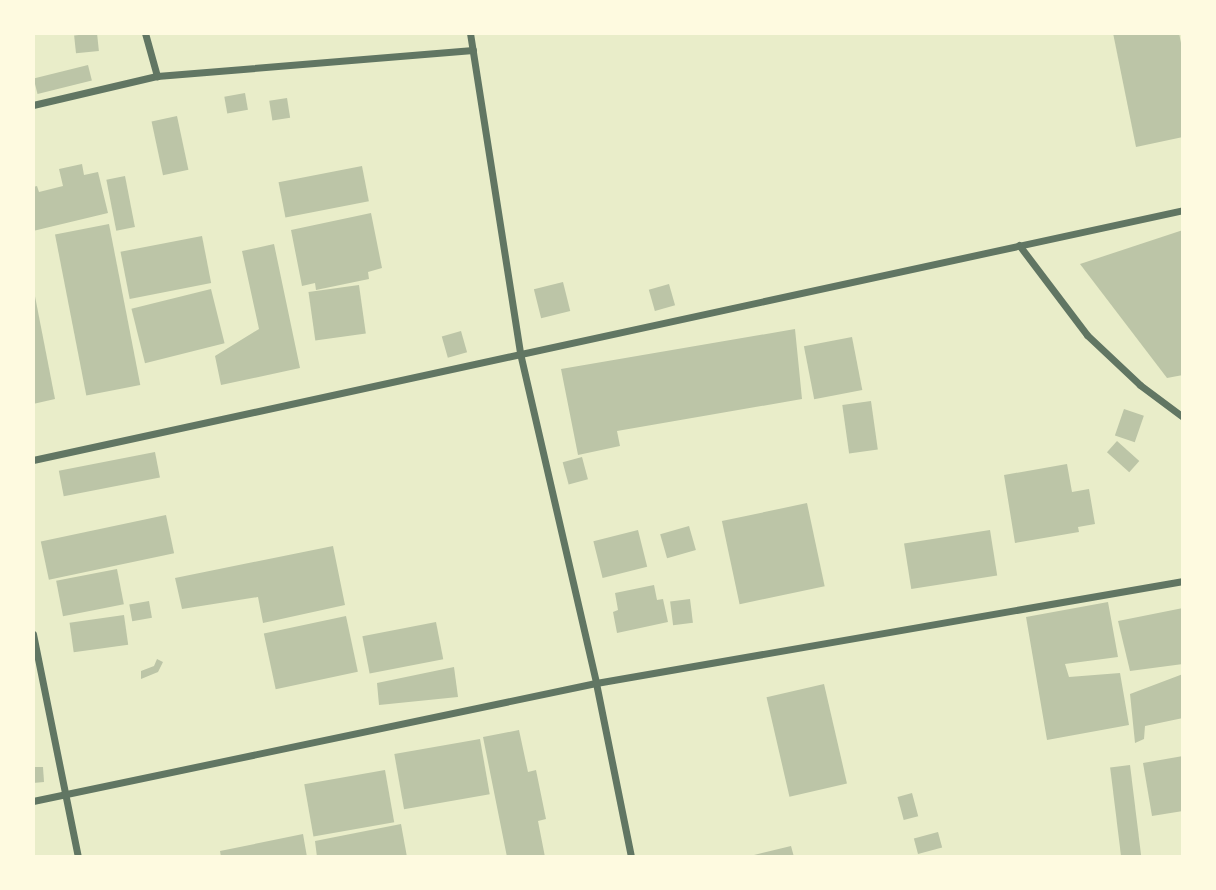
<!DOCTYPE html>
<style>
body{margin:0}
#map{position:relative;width:1216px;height:890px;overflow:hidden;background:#e9edc9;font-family:"Nunito Sans",sans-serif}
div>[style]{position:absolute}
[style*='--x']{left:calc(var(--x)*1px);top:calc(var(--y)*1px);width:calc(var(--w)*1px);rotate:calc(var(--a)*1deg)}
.building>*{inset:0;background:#bcc5a7;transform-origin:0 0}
.minor>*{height:7px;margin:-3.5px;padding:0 3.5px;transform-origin:3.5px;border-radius:3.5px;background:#617663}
span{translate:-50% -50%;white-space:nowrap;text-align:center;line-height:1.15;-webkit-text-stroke:5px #fefae0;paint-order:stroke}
.frame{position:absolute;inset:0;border:35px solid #fefae0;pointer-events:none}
</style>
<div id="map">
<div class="building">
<div style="left:97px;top:33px;width:18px;height:23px;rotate:84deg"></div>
<div style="clip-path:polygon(1113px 33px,1179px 33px,1183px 53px,1183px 137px,1136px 147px)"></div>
<div style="left:88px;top:65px;width:16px;height:56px;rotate:76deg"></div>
<div style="left:245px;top:93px;width:17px;height:21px;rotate:80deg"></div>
<div style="left:287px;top:98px;width:20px;height:18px;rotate:81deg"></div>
<div style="left:177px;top:116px;width:55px;height:26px;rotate:78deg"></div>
<div style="clip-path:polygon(82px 164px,84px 175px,98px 172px,108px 213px,33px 231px,33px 187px,37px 186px,39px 192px,63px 186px,59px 169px)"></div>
<div style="left:362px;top:166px;width:36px;height:85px;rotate:79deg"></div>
<div style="left:125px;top:176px;width:52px;height:19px;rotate:79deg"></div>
<div style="clip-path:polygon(371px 213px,382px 268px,368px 272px,369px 279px,316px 290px,315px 283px,302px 286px,291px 230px)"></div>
<div style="left:109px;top:224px;width:164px;height:55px;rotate:79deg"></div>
<div style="clip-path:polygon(1183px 230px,1183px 375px,1167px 378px,1080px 264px)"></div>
<div style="left:202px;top:236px;width:48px;height:83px;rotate:79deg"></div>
<div style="clip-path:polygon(274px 244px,300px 368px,221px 385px,215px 356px,259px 329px,242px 251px)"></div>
<div style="left:563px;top:282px;width:30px;height:30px;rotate:76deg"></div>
<div style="left:669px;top:284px;width:22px;height:21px;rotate:74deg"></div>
<div style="left:359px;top:285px;width:49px;height:51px;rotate:82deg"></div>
<div style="clip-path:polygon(33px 286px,55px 399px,33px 404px)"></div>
<div style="left:211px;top:289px;width:56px;height:82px;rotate:76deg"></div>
<div style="clip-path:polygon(795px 329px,802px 399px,617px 431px,620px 446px,578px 455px,561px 369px)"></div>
<div style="left:461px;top:331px;width:22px;height:20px;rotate:74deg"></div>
<div style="left:852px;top:337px;width:54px;height:49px;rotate:79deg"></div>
<div style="left:871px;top:401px;width:49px;height:29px;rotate:82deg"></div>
<div style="left:1124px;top:409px;width:21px;height:28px;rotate:19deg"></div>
<div style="left:1117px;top:441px;width:30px;height:15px;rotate:42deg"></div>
<div style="left:155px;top:452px;width:26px;height:98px;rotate:79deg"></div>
<div style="left:582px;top:457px;width:23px;height:20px;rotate:75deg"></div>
<div style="clip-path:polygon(1067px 464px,1072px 492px,1089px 489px,1095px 524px,1078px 527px,1079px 532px,1015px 543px,1004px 475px)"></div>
<div style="left:807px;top:503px;width:85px;height:87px;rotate:78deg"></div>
<div style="left:166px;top:515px;width:39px;height:128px;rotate:78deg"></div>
<div style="left:689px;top:526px;width:25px;height:30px;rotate:74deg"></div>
<div style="left:638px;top:530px;width:38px;height:46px;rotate:76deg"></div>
<div style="left:990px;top:530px;width:46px;height:87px;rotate:81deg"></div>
<div style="clip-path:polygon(333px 546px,345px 605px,263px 623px,258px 597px,182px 609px,175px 578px)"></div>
<div style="left:117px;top:569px;width:36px;height:62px;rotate:79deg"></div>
<div style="clip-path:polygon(654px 585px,657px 600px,663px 599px,668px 622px,617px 633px,613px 612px,618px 610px,615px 593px)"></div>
<div style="left:690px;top:599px;width:24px;height:20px;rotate:83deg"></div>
<div style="left:149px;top:601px;width:17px;height:20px;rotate:80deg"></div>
<div style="clip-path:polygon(1108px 602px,1118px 657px,1065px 664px,1069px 677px,1120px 673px,1129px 725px,1047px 740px,1026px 617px)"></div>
<div style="clip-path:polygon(1183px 608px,1183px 664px,1130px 671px,1118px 621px)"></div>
<div style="left:124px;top:615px;width:30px;height:55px;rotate:82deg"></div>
<div style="left:346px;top:616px;width:57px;height:84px;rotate:78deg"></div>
<div style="left:436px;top:622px;width:38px;height:75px;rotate:79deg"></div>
<div style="clip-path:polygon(157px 659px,163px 662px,158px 672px,141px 679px,141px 671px,154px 666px)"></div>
<div style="clip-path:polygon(454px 667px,458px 697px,379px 705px,377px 683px)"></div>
<div style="clip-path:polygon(1183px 674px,1183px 718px,1145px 726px,1144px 739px,1135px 743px,1130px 694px)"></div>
<div style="left:824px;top:684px;width:102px;height:59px;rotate:77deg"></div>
<div style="clip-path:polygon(519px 730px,528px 772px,536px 770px,546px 819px,538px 821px,545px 857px,507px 857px,483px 737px)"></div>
<div style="left:480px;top:739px;width:56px;height:87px;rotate:80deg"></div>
<div style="clip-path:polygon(1183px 756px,1183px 811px,1152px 816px,1143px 763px)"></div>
<div style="left:1130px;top:765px;width:93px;height:20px;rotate:83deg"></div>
<div style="clip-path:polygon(33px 767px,43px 767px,44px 782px,33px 783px)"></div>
<div style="left:385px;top:770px;width:53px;height:82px;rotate:80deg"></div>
<div style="left:912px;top:793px;width:24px;height:15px;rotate:75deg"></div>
<div style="clip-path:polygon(401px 824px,407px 857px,317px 857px,315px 841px)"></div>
<div style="left:938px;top:832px;width:16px;height:25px;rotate:75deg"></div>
<div style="clip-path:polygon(303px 834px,307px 857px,221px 857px,220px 851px)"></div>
<div style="clip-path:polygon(791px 846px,794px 857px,750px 857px,750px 856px)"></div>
</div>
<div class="minor">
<div style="--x:145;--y:33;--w:45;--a:74.4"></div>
<div style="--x:470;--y:33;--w:324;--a:81.1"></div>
<div style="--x:520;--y:353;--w:339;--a:77"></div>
<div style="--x:596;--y:683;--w:177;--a:78.6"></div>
<div style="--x:33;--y:105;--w:127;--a:-13.2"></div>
<div style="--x:157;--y:76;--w:317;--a:-4.7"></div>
<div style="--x:1019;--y:245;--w:113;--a:52.9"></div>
<div style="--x:1087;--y:335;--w:73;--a:43.3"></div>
<div style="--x:1140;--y:385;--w:54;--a:36.7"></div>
<div style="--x:33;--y:460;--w:1177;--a:-12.26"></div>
<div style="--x:33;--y:634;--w:227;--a:78.6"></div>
<div style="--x:33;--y:801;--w:575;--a:-11.84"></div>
<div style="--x:596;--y:683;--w:596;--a:-9.86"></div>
</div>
<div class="frame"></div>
</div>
